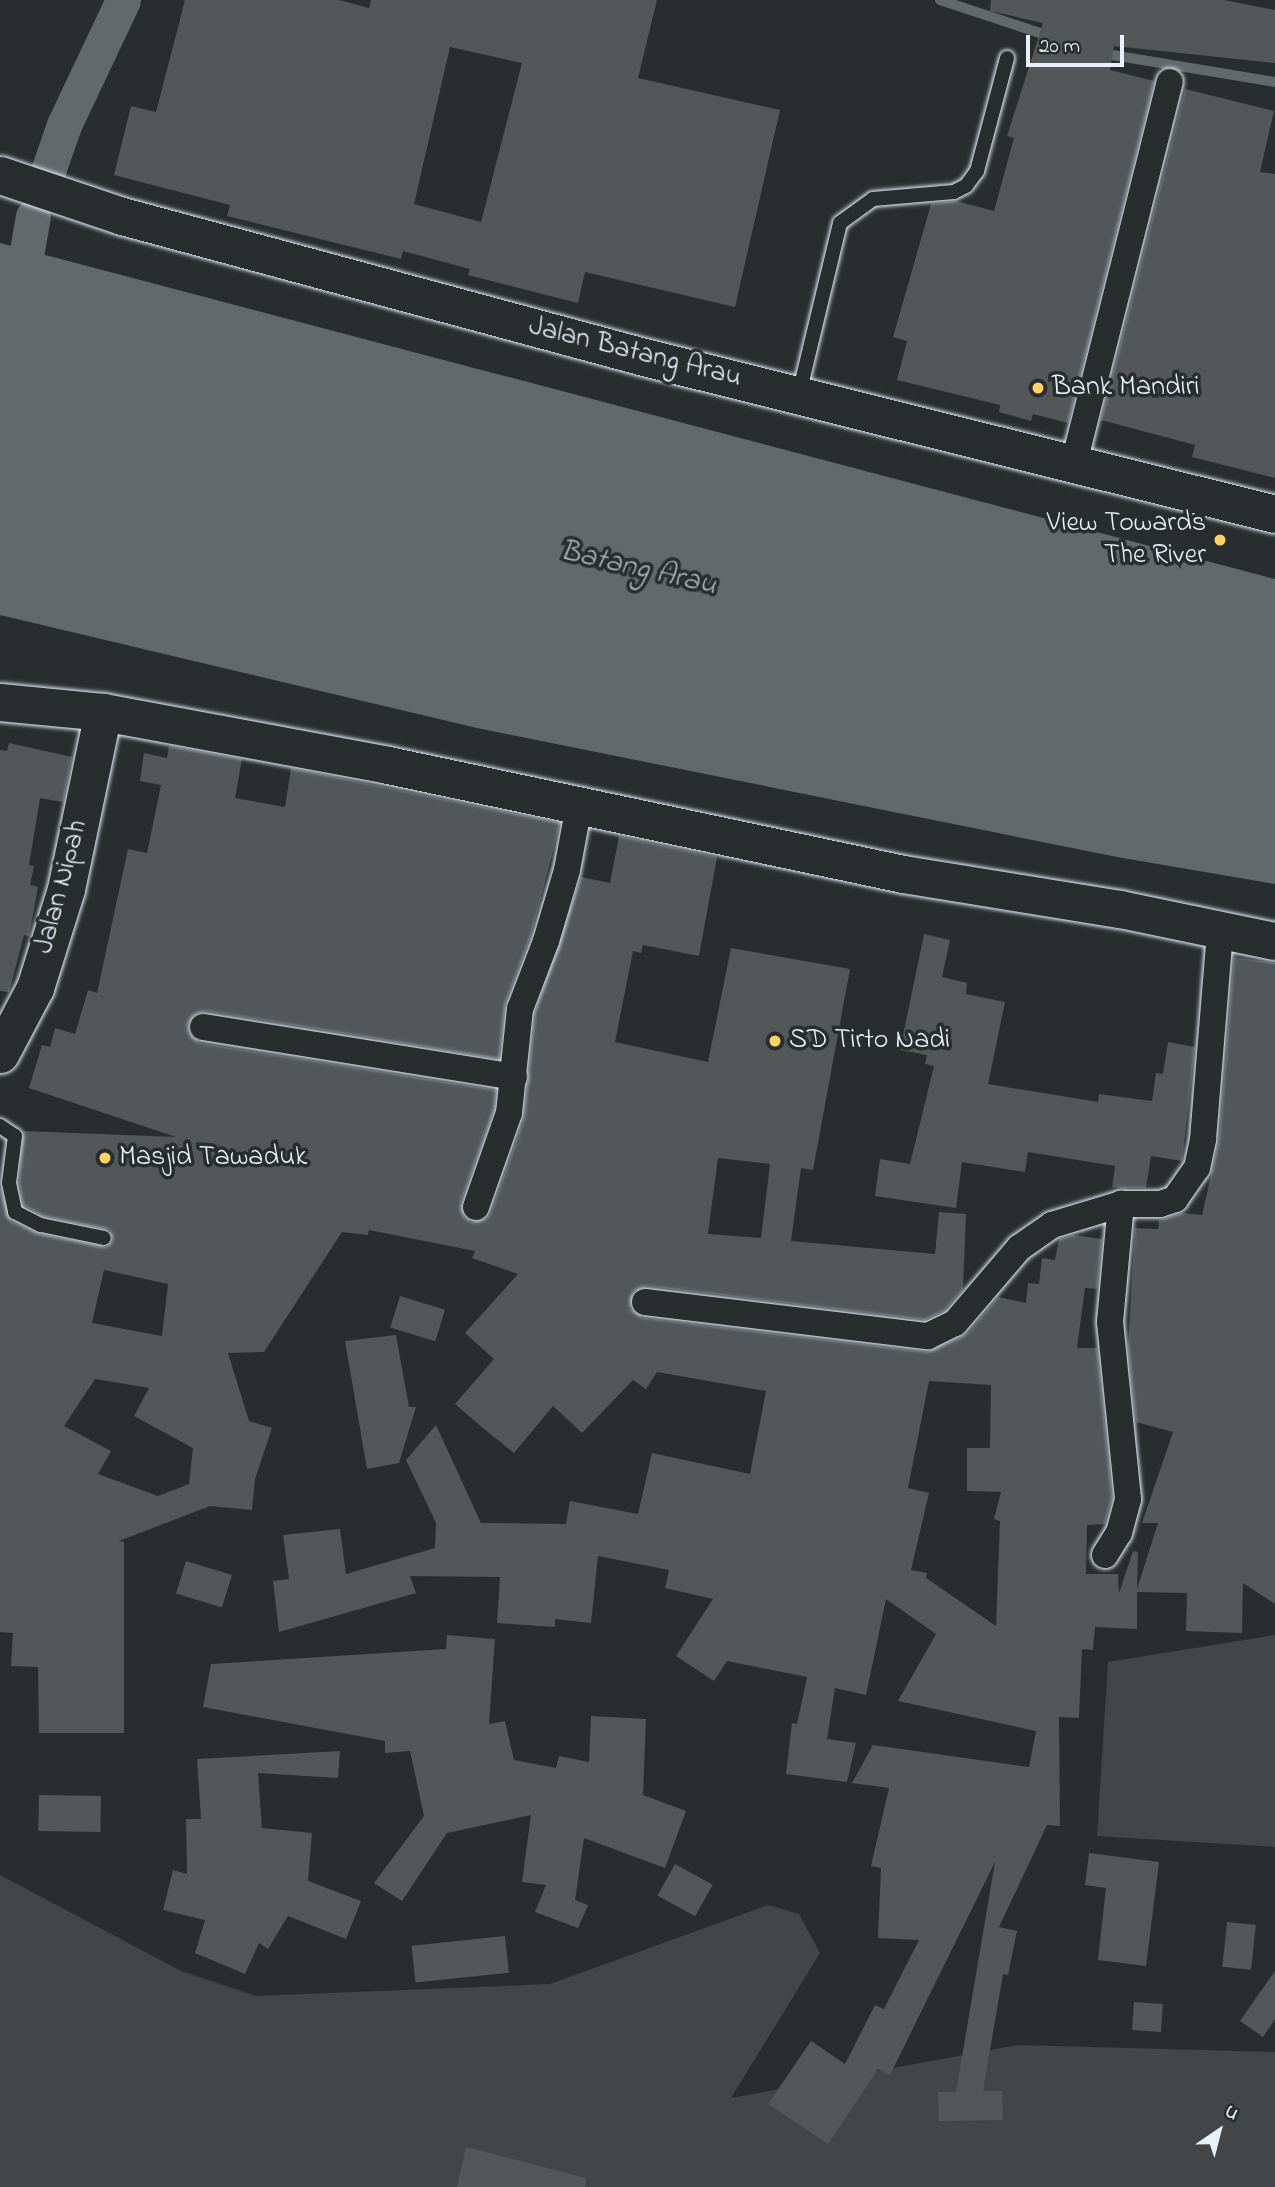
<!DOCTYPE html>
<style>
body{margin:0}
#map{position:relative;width:1275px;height:2187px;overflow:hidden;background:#2a2d2e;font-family:"Indie Flower",sans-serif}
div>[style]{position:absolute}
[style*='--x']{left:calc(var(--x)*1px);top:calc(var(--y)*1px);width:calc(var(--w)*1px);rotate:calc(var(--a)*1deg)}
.green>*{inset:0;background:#424648}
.water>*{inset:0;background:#63686b}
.stream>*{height:10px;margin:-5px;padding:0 5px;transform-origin:5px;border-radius:5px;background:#63686b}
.canal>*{height:35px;margin:-17.5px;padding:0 17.5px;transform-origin:17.5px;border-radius:17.5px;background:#63686b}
.building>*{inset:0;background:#535759;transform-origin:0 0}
.roads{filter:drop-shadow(0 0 2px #e8f1f8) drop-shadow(0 0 2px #e8f1f8)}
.lane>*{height:14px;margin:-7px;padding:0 7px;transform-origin:7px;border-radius:7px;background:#2a2d2e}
.street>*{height:26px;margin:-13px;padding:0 13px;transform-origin:13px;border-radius:13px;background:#2a2d2e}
.secondary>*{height:37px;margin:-18.5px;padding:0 18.5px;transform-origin:18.5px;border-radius:18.5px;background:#2a2d2e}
.dots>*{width:19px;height:19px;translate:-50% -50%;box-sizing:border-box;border:4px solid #2a2d2e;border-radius:50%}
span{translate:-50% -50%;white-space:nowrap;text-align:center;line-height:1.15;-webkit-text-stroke:7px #2a2d2e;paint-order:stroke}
.street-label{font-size:28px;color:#e8f1f8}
.poi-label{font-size:28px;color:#e8f1f8}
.left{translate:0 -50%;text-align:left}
.right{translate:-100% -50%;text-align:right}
.water-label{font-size:30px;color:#acb3b9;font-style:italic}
.north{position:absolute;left:1184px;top:2096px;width:70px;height:70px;-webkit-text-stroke:5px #2a2d2e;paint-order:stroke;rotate:35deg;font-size:19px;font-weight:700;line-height:28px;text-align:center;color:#e8f1f8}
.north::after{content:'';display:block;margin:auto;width:24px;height:32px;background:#e8f1f8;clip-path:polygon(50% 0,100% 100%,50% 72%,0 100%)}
.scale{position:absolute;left:1026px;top:35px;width:98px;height:32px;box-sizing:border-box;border:4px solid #e8f1f8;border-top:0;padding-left:9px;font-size:21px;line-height:24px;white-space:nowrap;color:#e8f1f8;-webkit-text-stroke:5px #2a2d2e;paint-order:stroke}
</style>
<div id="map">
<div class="green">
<div style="clip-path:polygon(1275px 1635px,1275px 1847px,1097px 1836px,1108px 1662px)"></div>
<div style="clip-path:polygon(0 1875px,181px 1971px,256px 1996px,550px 1984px,768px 1905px,799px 1914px,820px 1953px,731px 2098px,1018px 2045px,1275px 2052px,1275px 2187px,0 2187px)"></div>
</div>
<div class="water">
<div style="clip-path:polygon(0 243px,1275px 579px,1275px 884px,1117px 857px,477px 728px,0 615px)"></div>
</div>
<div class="stream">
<div style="--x:940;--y:0;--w:115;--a:18.3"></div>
<div style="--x:1100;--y:53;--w:177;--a:9.4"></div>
</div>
<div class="canal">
<div style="--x:48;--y:171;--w:49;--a:-70.8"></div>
<div style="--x:64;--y:125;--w:138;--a:-64.7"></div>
<div style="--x:27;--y:250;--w:34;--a:-80"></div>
</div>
<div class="building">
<div style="clip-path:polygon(evenodd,185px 0,339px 0,369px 8px,371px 0,657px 0,638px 78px,780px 110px,735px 307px,585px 272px,578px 303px,468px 275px,470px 269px,403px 251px,401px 259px,227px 216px,230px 205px,114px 175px,131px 106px,156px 112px,185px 0,450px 47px,522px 63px,481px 222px,414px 204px,450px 47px)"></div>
<div style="clip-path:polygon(991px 0,1224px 0,1275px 10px,1275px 63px,1114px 46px,1110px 70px,1154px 81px,1068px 423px,1033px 414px,1031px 421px,999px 412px,1000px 405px,897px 380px,907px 341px,893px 337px,931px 204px,956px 201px,994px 211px,1014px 138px,1007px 136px,1043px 23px,990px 11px)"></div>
<div style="clip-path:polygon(1185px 89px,1274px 111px,1260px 172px,1275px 174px,1275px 478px,1192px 457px,1195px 445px,1101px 420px)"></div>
<div style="clip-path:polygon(9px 743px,72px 757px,63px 802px,40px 798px,29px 865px,34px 866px,30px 885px,38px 887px,29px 936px,24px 935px,9px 992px,0 991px,0 750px,7px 751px)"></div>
<div style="clip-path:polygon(evenodd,169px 746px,242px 759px,235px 798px,285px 807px,291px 768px,560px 823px,531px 936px,505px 1004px,499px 1059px,206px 1011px,197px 1013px,188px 1024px,189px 1033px,200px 1043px,496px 1090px,494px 1110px,461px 1202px,464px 1217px,471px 1222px,486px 1219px,491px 1213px,524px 1118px,535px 1013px,581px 877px,610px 883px,619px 836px,717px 857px,699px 956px,643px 945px,641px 953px,633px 951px,615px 1042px,708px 1062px,731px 948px,850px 969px,813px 1170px,801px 1168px,791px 1241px,935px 1254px,939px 1212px,966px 1214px,963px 1289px,945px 1310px,925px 1320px,647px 1286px,633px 1292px,630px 1308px,643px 1318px,927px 1352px,967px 1334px,998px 1297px,1026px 1303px,1028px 1283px,1039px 1284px,1042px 1258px,1055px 1260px,1059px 1239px,1074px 1235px,1102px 1239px,1097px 1289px,1085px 1288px,1077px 1348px,1097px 1348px,1112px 1498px,1105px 1524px,1087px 1525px,1086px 1574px,1118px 1574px,1119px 1593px,1133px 1551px,1138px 1552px,1137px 1589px,1158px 1523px,1142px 1523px,1173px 1432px,1136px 1422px,1128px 1347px,1135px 1228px,1158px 1229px,1159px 1220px,1182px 1213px,1202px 1215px,1219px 1140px,1234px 957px,1275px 963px,1275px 1604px,1243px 1583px,1242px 1633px,1186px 1631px,1187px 1593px,1137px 1592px,1137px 1629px,1095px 1627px,1093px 1650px,1082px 1649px,1079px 1718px,1059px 1717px,1060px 1826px,1047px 1825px,999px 1927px,1017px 1931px,1008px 1975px,1003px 1974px,983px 2091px,1002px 2091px,1003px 2120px,939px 2121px,938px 2092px,956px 2092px,995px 1862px,890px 2075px,878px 2069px,828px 2144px,768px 2104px,811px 2041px,845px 2064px,875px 2005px,884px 2009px,919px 1940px,878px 1938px,881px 1868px,871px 1866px,889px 1788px,852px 1783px,873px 1745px,1029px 1767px,1036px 1731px,898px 1701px,936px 1634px,886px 1599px,866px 1695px,835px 1688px,827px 1739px,856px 1743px,847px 1782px,786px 1774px,792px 1723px,797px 1724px,807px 1677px,727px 1661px,714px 1681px,676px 1656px,713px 1599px,665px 1588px,669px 1570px,598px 1556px,591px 1623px,555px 1619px,555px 1627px,497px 1623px,500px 1577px,410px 1576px,416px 1593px,279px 1632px,273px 1581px,289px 1579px,283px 1535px,340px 1529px,346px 1574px,435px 1548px,436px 1523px,406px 1460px,436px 1425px,481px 1523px,566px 1524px,570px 1501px,638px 1514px,652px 1453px,750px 1474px,766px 1391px,657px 1372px,646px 1389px,633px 1380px,582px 1433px,553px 1406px,514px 1453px,484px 1429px,455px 1404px,494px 1359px,465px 1333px,518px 1274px,472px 1258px,475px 1251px,369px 1230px,368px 1235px,342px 1232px,264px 1352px,228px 1353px,249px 1421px,272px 1428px,255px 1479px,252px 1510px,210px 1506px,119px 1541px,124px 1542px,124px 1733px,39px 1733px,38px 1667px,11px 1666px,13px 1633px,0 1632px,0 1187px,11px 1221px,39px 1234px,106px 1247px,113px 1241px,110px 1230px,44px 1216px,23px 1205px,19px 1183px,23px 1131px,176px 1137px,29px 1088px,42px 1045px,50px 1047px,55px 1028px,75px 1034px,88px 990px,97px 993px,128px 849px,147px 853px,161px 785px,140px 781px,144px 753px,167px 758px,169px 746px,718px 1158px,770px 1164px,761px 1238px,708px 1234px,718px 1158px,169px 746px,104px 1270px,168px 1284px,162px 1336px,92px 1323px,104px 1270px,169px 746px,95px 1379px,149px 1388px,134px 1416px,193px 1448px,189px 1484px,158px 1496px,98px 1474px,111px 1451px,64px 1426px,95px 1379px,169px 746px,929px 1381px,991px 1385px,990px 1448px,967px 1448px,967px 1491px,1001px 1492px,994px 1519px,1000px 1521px,996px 1626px,926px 1578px,927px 1573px,911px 1570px,929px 1493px,908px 1488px,929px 1381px)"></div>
<div style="clip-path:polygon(924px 934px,950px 940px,942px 977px,967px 983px,966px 994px,1005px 1002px,988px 1084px,1098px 1102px,1099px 1094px,1152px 1101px,1156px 1073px,1163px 1074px,1168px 1042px,1195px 1047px,1182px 1161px,1151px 1156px,1146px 1188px,1122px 1188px,1112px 1187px,1115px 1166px,1028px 1152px,1025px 1172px,962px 1162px,956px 1208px,875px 1196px,880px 1159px,910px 1164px,934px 1066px,925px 1064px,927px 1055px,900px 1050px)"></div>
<div style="left:400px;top:1296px;width:47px;height:33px;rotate:17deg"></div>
<div style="clip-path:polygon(396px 1335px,409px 1407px,416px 1407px,399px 1463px,367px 1469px,345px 1341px)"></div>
<div style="left:186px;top:1561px;width:48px;height:34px;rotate:17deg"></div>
<div style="clip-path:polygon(447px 1635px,495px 1639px,489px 1724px,505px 1721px,514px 1760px,556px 1768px,559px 1756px,589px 1762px,591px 1716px,646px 1719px,643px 1795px,686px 1811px,665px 1868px,584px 1838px,575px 1900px,588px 1905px,578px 1928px,535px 1912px,546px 1885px,522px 1882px,531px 1815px,447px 1833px,402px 1901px,374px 1883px,424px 1816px,410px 1751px,385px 1753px,385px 1741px,203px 1707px,211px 1664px,446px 1649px)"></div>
<div style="clip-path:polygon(340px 1751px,338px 1778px,258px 1773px,262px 1828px,312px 1833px,308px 1881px,361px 1901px,346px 1939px,288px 1916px,268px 1949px,259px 1943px,245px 1974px,195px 1953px,205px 1920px,163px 1910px,173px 1870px,187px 1874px,186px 1819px,201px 1819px,197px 1759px)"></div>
<div style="left:39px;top:1795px;width:62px;height:36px;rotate:1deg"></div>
<div style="clip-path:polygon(1089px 1853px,1159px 1862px,1146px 1966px,1098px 1960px,1106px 1888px,1085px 1885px)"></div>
<div style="left:675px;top:1864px;width:43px;height:36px;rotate:29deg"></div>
<div style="left:1227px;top:1922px;width:29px;height:45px;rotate:6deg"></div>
<div style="left:505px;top:1936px;width:37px;height:94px;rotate:84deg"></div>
<div style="clip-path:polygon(1275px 1971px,1275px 2019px,1263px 2037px,1240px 2021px)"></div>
<div style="left:1134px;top:2002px;width:29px;height:28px;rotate:4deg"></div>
<div style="clip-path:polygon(466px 2147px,586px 2178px,585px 2187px,457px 2187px)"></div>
</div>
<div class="roads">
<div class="lane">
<div style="--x:799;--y:394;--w:176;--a:-76.5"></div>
<div style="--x:840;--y:223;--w:41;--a:-36"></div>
<div style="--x:873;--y:199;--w:81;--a:-4.9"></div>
<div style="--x:954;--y:192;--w:13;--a:-27"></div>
<div style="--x:966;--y:186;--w:19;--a:-54"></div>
<div style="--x:977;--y:171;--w:117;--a:-75.1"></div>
<div style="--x:0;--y:1126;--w:18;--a:34"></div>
<div style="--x:15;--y:1136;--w:47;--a:97.3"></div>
<div style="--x:9;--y:1183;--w:30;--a:78"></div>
<div style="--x:15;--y:1212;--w:29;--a:27"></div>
<div style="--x:41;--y:1225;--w:64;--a:11.7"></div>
</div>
<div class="street">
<div style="--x:1073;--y:467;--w:397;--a:-75.9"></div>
<div style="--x:203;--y:1027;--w:315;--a:9.1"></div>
<div style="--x:476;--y:1207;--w:100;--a:-70.7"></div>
<div style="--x:509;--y:1113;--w:105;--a:-84"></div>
<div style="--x:520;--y:1009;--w:73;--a:-69.1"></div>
<div style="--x:546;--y:941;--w:74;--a:-73.5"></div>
<div style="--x:567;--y:870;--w:66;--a:-79.5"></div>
<div style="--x:645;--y:1302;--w:285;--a:6.9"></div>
<div style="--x:928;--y:1336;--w:30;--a:-26"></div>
<div style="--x:955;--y:1323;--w:99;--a:-49.5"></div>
<div style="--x:1019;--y:1248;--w:40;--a:-34.9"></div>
<div style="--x:1052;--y:1225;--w:72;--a:-16.9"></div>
<div style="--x:1121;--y:1204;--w:39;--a:0"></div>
<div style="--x:1160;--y:1204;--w:16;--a:-18"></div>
<div style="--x:1175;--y:1199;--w:38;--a:-55"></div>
<div style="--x:1197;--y:1168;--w:30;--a:-78"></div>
<div style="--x:1203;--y:1139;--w:210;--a:-85.3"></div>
<div style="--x:1105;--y:1555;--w:26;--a:-58"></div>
<div style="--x:1119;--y:1533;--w:35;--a:-75"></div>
<div style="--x:1128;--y:1499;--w:178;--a:-95.8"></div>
<div style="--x:1110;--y:1322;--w:119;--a:-84.7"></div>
</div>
<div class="secondary">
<div style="--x:0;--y:175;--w:129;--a:18.6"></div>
<div style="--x:122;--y:216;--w:541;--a:15.12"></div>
<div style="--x:644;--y:357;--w:650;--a:13.97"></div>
<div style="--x:0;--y:702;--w:103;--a:5.5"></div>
<div style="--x:103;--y:712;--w:290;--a:10.5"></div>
<div style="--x:388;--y:765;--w:526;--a:11.95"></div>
<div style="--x:903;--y:874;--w:220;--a:9.2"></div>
<div style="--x:1120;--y:909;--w:158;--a:11.7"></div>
<div style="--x:0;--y:1054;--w:75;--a:-62.1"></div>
<div style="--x:35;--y:988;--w:104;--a:-72.6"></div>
<div style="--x:66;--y:889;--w:181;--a:-78.2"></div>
</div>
</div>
<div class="dots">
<div style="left:1038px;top:388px;background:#ffd166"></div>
<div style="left:1220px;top:540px;background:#ffd166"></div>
<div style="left:775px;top:1041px;background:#ffd166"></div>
<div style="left:105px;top:1158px;background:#ffd166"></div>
</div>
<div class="street-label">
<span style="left:635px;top:353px;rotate:14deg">Jalan Batang Arau</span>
<span style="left:62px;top:887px;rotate:-75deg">Jalan Nipah</span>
</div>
<div class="poi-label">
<span class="left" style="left:1052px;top:388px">Bank Mandiri</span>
<span class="right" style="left:1206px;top:540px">View Towards<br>The River</span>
<span class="left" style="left:789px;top:1041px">SD Tirto Nadi</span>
<span class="left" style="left:119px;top:1158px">Masjid Tawaduk</span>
</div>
<div class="water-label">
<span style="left:638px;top:569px;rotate:13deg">Batang Arau</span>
</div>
<div class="north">U</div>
<div class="scale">20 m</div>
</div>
